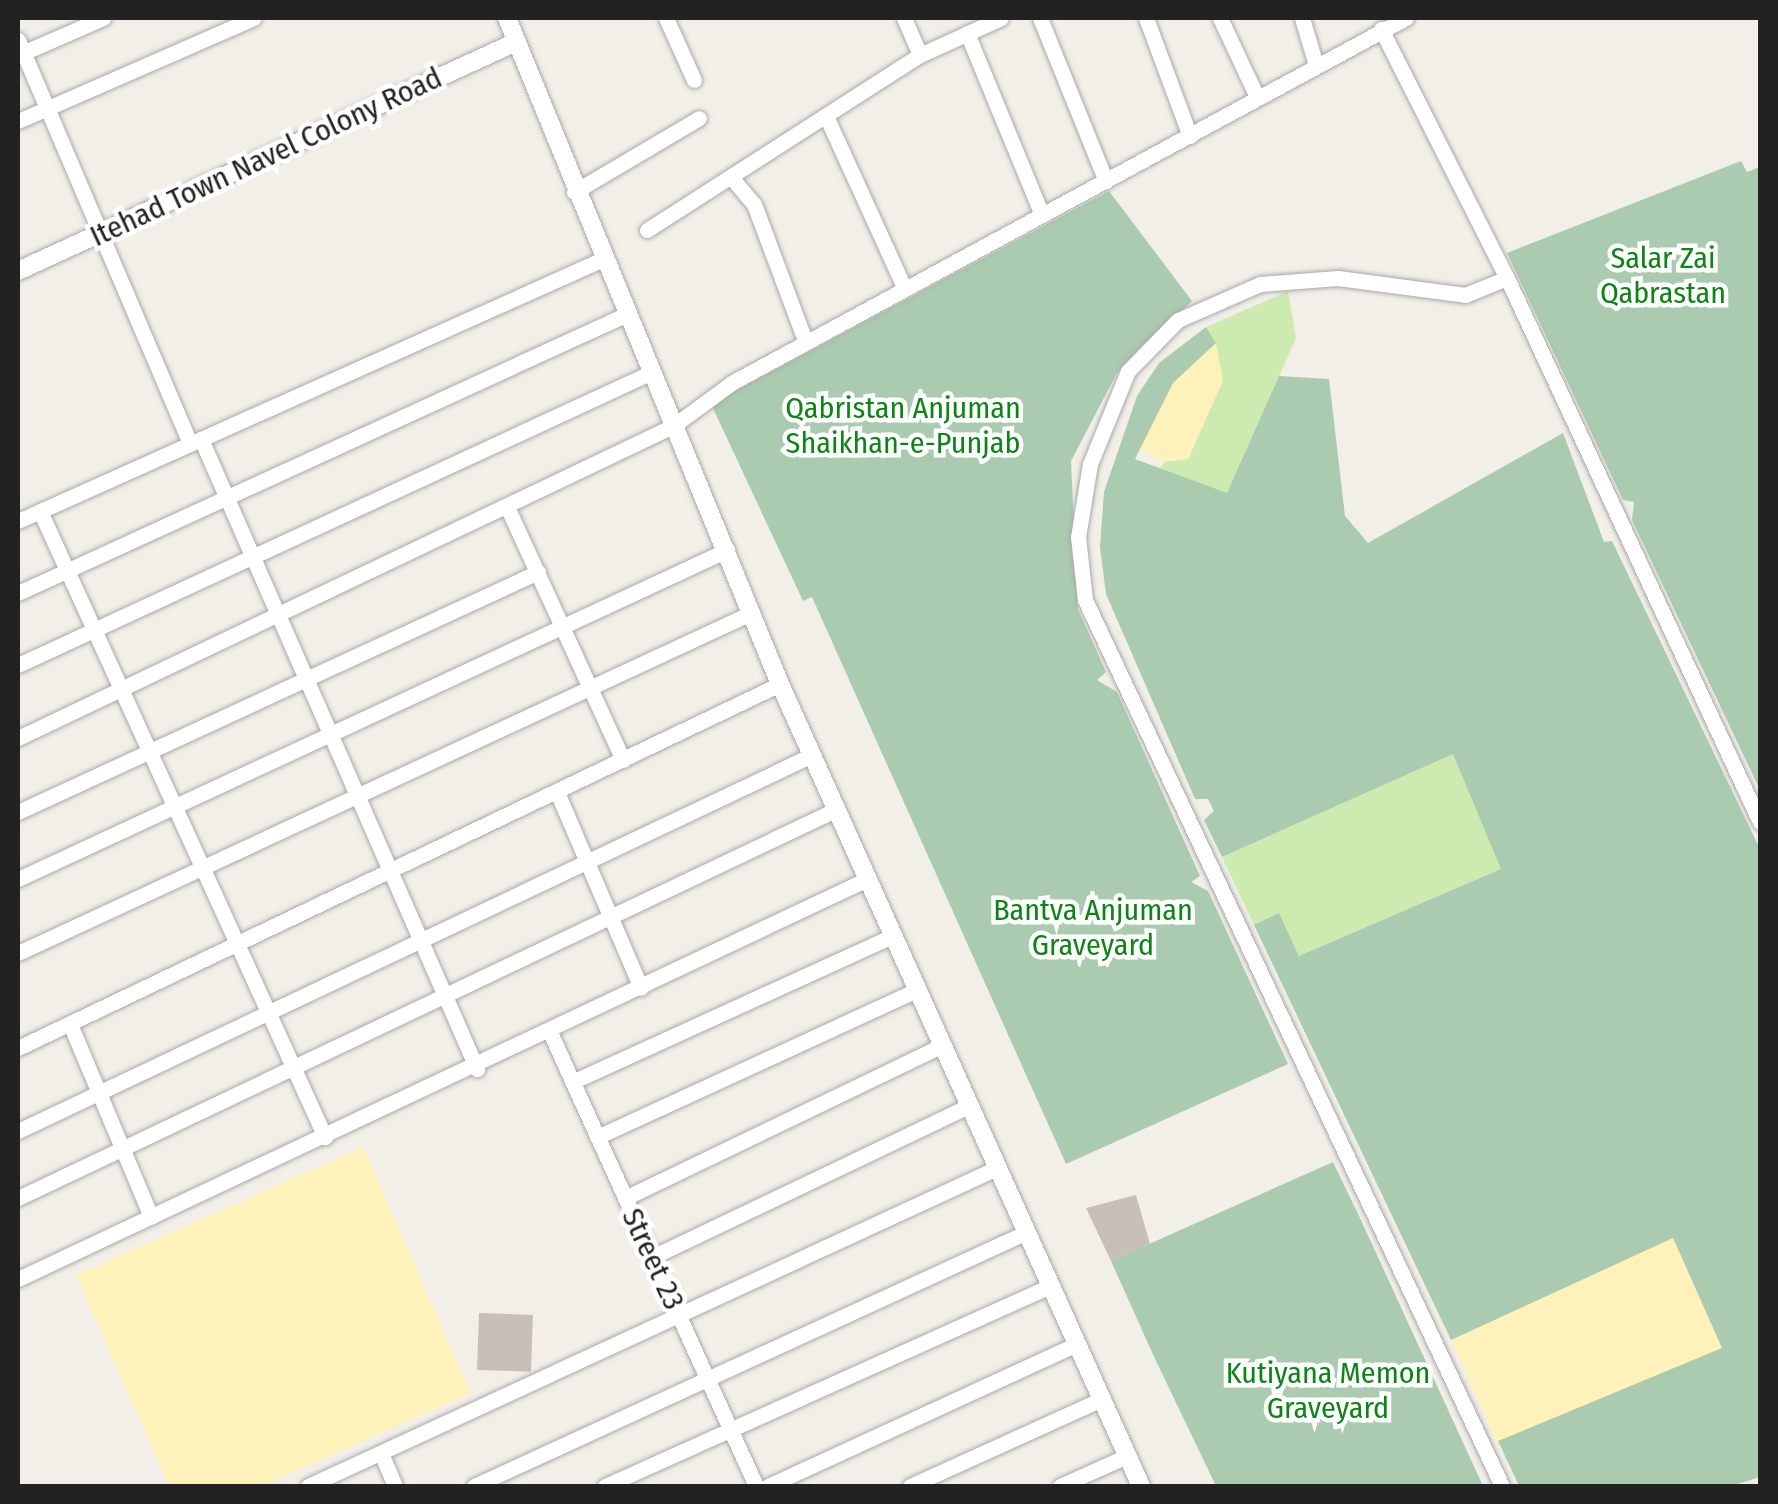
<!DOCTYPE html>
<style>
body{margin:0}
#map{position:relative;width:1778px;height:1504px;overflow:hidden;background:#f2efe9;font-family:"Fira Sans Condensed",sans-serif}
div>[style]{position:absolute}
[style*='--x']{left:calc(var(--x)*1px);top:calc(var(--y)*1px);width:calc(var(--w)*1px);rotate:calc(var(--a)*1deg)}
.grass>*{inset:0;background:#cdebb0}
.sand>*{inset:0;background:#fff1ba;transform-origin:0 0}
.cemetery>*{inset:0;background:#aacbaf}
.building>*{inset:0;background:#c7bfb8;transform-origin:0 0}
.roads{filter:drop-shadow(0 0 2px #a9a9a9) drop-shadow(0 0 2px #a9a9a9)}
.minor>*{height:15px;margin:-7.5px;padding:0 7.5px;transform-origin:7.5px;border-radius:7.5px;background:#fff}
.tertiary>*{height:18px;margin:-9px;padding:0 9px;transform-origin:9px;border-radius:9px;background:#fff}
span{translate:-50% -50%;white-space:nowrap;text-align:center;line-height:1.15;-webkit-text-stroke:9px #fff;paint-order:stroke}
.street-label{font-size:30px;color:#222}
.park-label{font-size:30px;color:#0c8416}
.frame{position:absolute;inset:0;border:20px solid #222;pointer-events:none}
</style>
<div id="map">
<div class="grass">
<div style="clip-path:polygon(1288px 291px,1296px 338px,1227px 494px,1159px 469px,1173px 454px,1188px 459px,1216px 343px,1206px 327px)"></div>
<div style="clip-path:polygon(1454px 753px,1502px 869px,1299px 956px,1279px 914px,1254px 925px,1222px 857px)"></div>
</div>
<div class="sand">
<div style="clip-path:polygon(1216px 343px,1223px 381px,1188px 459px,1163px 462px,1139px 449px,1173px 383px)"></div>
<div style="clip-path:polygon(363px 1147px,471px 1393px,262px 1486px,169px 1486px,76px 1275px)"></div>
<div style="left:1673px;top:1238px;width:120px;height:244px;rotate:66deg"></div>
</div>
<div class="cemetery">
<div style="clip-path:polygon(1741px 161px,1747px 172px,1760px 167px,1760px 790px,1632px 520px,1634px 502px,1623px 500px,1507px 253px)"></div>
<div style="clip-path:polygon(1109px 191px,1192px 301px,1117px 373px,1071px 461px,1078px 609px,1106px 672px,1097px 680px,1117px 692px,1200px 876px,1191px 882px,1208px 891px,1288px 1064px,1066px 1164px,812px 597px,803px 601px,711px 404px)"></div>
<div style="clip-path:polygon(1206px 327px,1216px 343px,1173px 383px,1135px 459px,1227px 493px,1279px 376px,1329px 379px,1345px 516px,1368px 543px,1563px 433px,1604px 542px,1612px 541px,1760px 849px,1760px 1477px,1731px 1486px,1519px 1486px,1498px 1441px,1722px 1348px,1673px 1238px,1451px 1340px,1254px 925px,1279px 913px,1299px 956px,1501px 869px,1453px 754px,1222px 857px,1204px 820px,1214px 811px,1208px 799px,1195px 799px,1106px 594px,1100px 547px,1104px 492px,1137px 396px,1159px 363px)"></div>
<div style="clip-path:polygon(1333px 1162px,1360px 1218px,1483px 1486px,1216px 1486px,1156px 1361px,1111px 1261px)"></div>
</div>
<div class="building">
<div style="clip-path:polygon(1136px 1195px,1150px 1244px,1111px 1261px,1086px 1208px)"></div>
<div style="left:479px;top:1313px;width:54px;height:57px;rotate:2deg"></div>
</div>
<div class="roads">
<div class="minor">
<div style="--x:666;--y:18;--w:68;--a:65.7"></div>
<div style="--x:904;--y:18;--w:40;--a:66.6"></div>
<div style="--x:1040;--y:18;--w:176;--a:68"></div>
<div style="--x:1146;--y:18;--w:126;--a:69.6"></div>
<div style="--x:1220;--y:18;--w:87;--a:64.9"></div>
<div style="--x:1302;--y:18;--w:46;--a:73.5"></div>
<div style="--x:1381;--y:29;--w:279;--a:63.2"></div>
<div style="--x:967;--y:33;--w:197;--a:67.6"></div>
<div style="--x:18;--y:40;--w:439;--a:66.9"></div>
<div style="--x:18;--y:55;--w:93;--a:-23.5"></div>
<div style="--x:826;--y:116;--w:190;--a:65.5"></div>
<div style="--x:18;--y:121;--w:257;--a:-23.6"></div>
<div style="--x:731;--y:177;--w:35;--a:50"></div>
<div style="--x:754;--y:204;--w:148;--a:69.5"></div>
<div style="--x:574;--y:192;--w:145;--a:-30.6"></div>
<div style="--x:647;--y:230;--w:324;--a:-32.7"></div>
<div style="--x:920;--y:55;--w:89;--a:-24.6"></div>
<div style="--x:201;--y:439;--w:688;--a:66.34"></div>
<div style="--x:40;--y:511;--w:688;--a:65.52"></div>
<div style="--x:509;--y:511;--w:274;--a:65.4"></div>
<div style="--x:18;--y:521;--w:639;--a:-24.12"></div>
<div style="--x:18;--y:593;--w:668;--a:-24.61"></div>
<div style="--x:18;--y:665;--w:696;--a:-24.8"></div>
<div style="--x:18;--y:738;--w:726;--a:-25.47"></div>
<div style="--x:673;--y:426;--w:74;--a:-36.3"></div>
<div style="--x:733;--y:382;--w:765;--a:-28.41"></div>
<div style="--x:557;--y:792;--w:213;--a:66.8"></div>
<div style="--x:18;--y:812;--w:573;--a:-24.78"></div>
<div style="--x:18;--y:879;--w:782;--a:-24.89"></div>
<div style="--x:18;--y:953;--w:808;--a:-24.88"></div>
<div style="--x:70;--y:1024;--w:209;--a:67.2"></div>
<div style="--x:549;--y:1030;--w:501;--a:65.58"></div>
<div style="--x:18;--y:1048;--w:844;--a:-25.53"></div>
<div style="--x:572;--y:1082;--w:349;--a:-24.5"></div>
<div style="--x:18;--y:1131;--w:879;--a:-25.34"></div>
<div style="--x:597;--y:1137;--w:350;--a:-24.7"></div>
<div style="--x:18;--y:1198;--w:904;--a:-25.4"></div>
<div style="--x:625;--y:1198;--w:351;--a:-25.7"></div>
<div style="--x:652;--y:1257;--w:350;--a:-25.5"></div>
<div style="--x:18;--y:1279;--w:936;--a:-25.22"></div>
<div style="--x:381;--y:1453;--w:36;--a:67"></div>
<div style="--x:308;--y:1486;--w:759;--a:-24.78"></div>
<div style="--x:474;--y:1486;--w:609;--a:-24.67"></div>
<div style="--x:605;--y:1486;--w:489;--a:-24.2"></div>
<div style="--x:768;--y:1486;--w:340;--a:-24.7"></div>
<div style="--x:910;--y:1486;--w:211;--a:-24.4"></div>
<div style="--x:1060;--y:1486;--w:73;--a:-24.1"></div>
<div style="--x:1502;--y:1486;--w:979;--a:-115.2"></div>
<div style="--x:1085;--y:600;--w:63;--a:-96.3"></div>
<div style="--x:1078;--y:537;--w:74;--a:-80.7"></div>
<div style="--x:1090;--y:464;--w:100;--a:-67.8"></div>
<div style="--x:1128;--y:371;--w:71;--a:-45.6"></div>
<div style="--x:1178;--y:320;--w:90;--a:-23.7"></div>
<div style="--x:1260;--y:284;--w:78;--a:-4.4"></div>
<div style="--x:1338;--y:278;--w:128;--a:7.6"></div>
<div style="--x:1465;--y:295;--w:45;--a:-22"></div>
<div style="--x:1507;--y:278;--w:600;--a:65.06"></div>
</div>
<div class="tertiary">
<div style="--x:507;--y:18;--w:720;--a:67.71"></div>
<div style="--x:780;--y:684;--w:880;--a:65.77"></div>
<div style="--x:18;--y:271;--w:546;--a:-24.69"></div>
</div>
</div>
<div class="street-label">
<span style="left:266px;top:157px;rotate:-25deg">Itehad Town Navel Colony Road</span>
<span style="left:653px;top:1259px;rotate:65deg">Street 23</span>
</div>
<div class="park-label">
<span style="left:1663px;top:275px">Salar Zai<br>Qabrastan</span>
<span style="left:903px;top:425px">Qabristan Anjuman<br>Shaikhan-e-Punjab</span>
<span style="left:1093px;top:927px">Bantva Anjuman<br>Graveyard</span>
<span style="left:1328px;top:1390px">Kutiyana Memon<br>Graveyard</span>
</div>
<div class="frame"></div>
</div>
